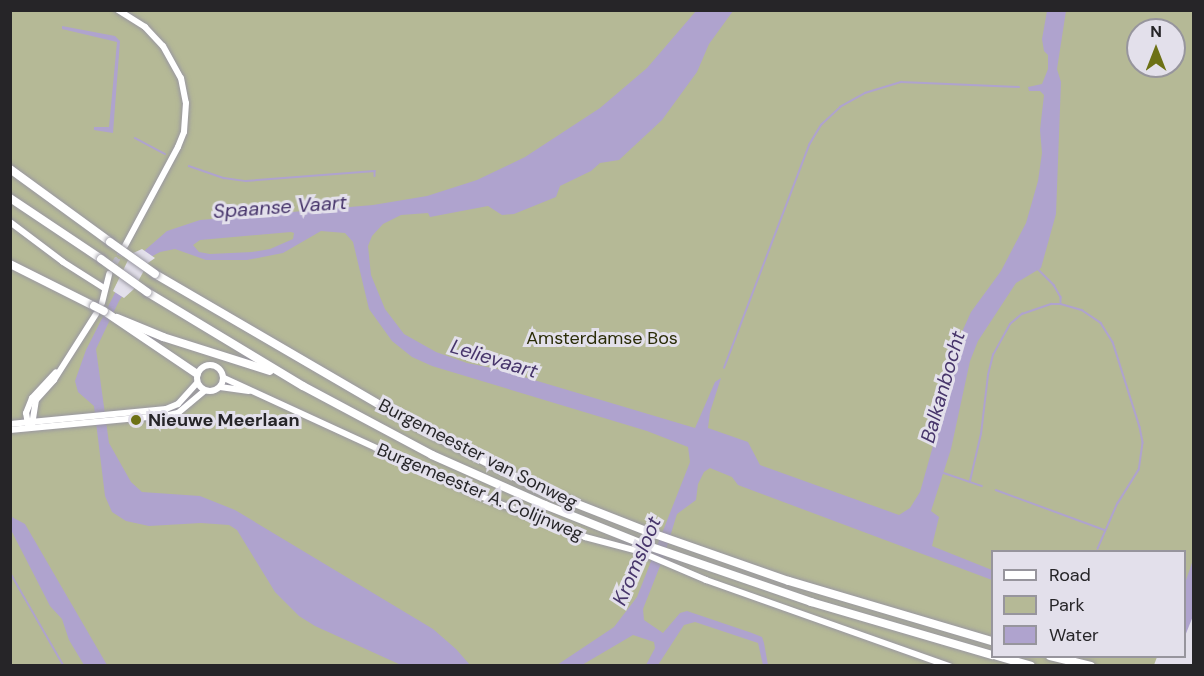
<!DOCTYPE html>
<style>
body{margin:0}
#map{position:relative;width:1204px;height:676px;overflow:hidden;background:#e3e0eb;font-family:"DM Sans",sans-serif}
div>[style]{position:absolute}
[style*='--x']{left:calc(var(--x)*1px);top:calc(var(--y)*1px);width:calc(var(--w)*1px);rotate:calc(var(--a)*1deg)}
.green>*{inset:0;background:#b5b996}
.water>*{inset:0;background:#afa3ce}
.pier>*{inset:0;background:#e3e0eb}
.stream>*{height:1.5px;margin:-0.75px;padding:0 0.75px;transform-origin:0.75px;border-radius:0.75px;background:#afa3ce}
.minor-tunnel>*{height:6px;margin-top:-3px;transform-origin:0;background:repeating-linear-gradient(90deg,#bdbbc4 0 6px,transparent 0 9px)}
.roads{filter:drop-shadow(0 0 2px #9997a1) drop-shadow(0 0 2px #9997a1)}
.minor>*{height:6px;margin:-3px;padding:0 3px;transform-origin:3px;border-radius:3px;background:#fff}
.minor>.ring{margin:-3px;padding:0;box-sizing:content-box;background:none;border:6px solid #fff;border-radius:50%}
.major>*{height:8px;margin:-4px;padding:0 4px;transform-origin:4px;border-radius:4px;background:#fff}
.highway>*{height:8px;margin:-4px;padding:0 4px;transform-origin:4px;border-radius:4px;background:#fff}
.bridges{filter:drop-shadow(0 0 2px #9997a1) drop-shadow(0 0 2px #9997a1)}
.major-bridge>*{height:8px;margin:-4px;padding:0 4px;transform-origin:4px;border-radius:4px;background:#fff}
.highway-bridge>*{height:8px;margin:-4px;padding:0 4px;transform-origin:4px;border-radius:4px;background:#fff}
.dots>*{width:16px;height:16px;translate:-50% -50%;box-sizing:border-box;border:3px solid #e3e0eb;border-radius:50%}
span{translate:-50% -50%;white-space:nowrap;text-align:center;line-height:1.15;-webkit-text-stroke:6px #e3e0eb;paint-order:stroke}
.park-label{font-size:18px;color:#2b2d08}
.poi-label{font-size:18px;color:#262528;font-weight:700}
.left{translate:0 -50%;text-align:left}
.street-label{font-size:18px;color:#262528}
.water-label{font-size:20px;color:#47356b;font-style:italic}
.frame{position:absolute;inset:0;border:12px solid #262528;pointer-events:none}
.legend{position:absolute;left:991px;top:550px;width:195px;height:108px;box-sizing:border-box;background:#e3e0eb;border:2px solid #97959d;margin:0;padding:8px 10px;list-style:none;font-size:18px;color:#262528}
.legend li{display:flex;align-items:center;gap:12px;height:30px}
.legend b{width:30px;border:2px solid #97959d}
.north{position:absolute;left:1126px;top:18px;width:60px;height:60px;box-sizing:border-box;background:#e3e0eb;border:2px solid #97959d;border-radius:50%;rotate:0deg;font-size:16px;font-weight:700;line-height:24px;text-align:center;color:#262528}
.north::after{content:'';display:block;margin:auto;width:21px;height:27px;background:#6d7116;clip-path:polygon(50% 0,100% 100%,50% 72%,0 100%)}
</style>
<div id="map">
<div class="green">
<div style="clip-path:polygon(evenodd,10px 11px,1193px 11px,1193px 576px,1185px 595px,1184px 552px,992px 552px,992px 656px,1157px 657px,1154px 665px,11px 665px,10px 11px,1138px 30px,1174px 30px,1174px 66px,1138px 66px,1138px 30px)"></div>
</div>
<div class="water">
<div style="clip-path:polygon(evenodd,696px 11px,733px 11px,709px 44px,697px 72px,662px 120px,619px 160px,600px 163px,591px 171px,560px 186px,556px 197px,514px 214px,502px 215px,488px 206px,430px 217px,428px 213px,401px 215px,383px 224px,372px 236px,368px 246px,371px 275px,385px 309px,404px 334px,436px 352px,467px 363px,497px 369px,695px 428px,715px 382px,721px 378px,710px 412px,708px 428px,748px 442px,760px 465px,899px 515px,910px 508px,920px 492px,940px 421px,948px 372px,961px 334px,971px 312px,1001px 271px,1026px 223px,1038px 181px,1042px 153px,1040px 130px,1044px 95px,1040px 91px,1029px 91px,1028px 87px,1042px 84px,1048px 69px,1048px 55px,1044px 51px,1042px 39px,1047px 11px,1066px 11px,1057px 69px,1061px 82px,1056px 214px,1041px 268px,1016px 283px,978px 341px,970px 361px,951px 449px,931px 511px,939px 517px,932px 546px,992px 570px,992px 580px,738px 485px,732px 477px,710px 468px,704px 472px,698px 484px,696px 500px,677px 514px,664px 556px,643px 609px,644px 620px,663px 633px,680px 613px,687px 611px,752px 633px,762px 637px,764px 643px,768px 665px,763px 665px,758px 643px,695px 622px,684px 625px,658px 665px,646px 665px,655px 648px,654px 642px,633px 635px,582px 665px,557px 665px,614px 627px,637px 597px,690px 462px,688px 447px,647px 431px,432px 366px,412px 357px,392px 341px,369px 309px,353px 242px,345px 233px,321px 231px,283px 253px,247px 260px,206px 260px,175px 249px,160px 252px,149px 258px,119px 301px,96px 349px,109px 443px,131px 482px,142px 492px,200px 496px,235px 510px,433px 629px,456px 649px,470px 665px,401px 665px,315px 626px,299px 616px,275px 592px,237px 530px,229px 525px,201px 523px,149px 526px,126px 521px,112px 512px,105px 496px,94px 406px,78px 392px,75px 381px,86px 350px,121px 281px,144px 251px,167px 231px,200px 220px,373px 205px,427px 196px,477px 180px,525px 157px,600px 108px,647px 68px,696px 11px,291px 232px,294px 233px,293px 239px,270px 249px,252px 252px,210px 254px,199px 252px,193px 245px,200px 240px,291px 232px)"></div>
<div style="clip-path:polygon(62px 26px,115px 36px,120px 41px,113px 133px,94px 130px,94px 127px,109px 127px,117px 42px,62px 29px)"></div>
<div style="clip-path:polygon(10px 516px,25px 524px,107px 665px,84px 665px,69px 640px,62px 619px,50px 606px,11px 530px)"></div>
<div style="clip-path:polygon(1193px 560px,1193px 616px,1185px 636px,1185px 583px)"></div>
</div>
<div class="pier">
<div style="clip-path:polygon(142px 249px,155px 258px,148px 263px,134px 289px,124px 298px,113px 291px,131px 254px)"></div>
</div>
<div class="stream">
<div style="--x:135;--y:138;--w:34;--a:28"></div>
<div style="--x:189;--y:166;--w:37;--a:19"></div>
<div style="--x:224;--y:178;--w:22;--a:8"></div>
<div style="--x:246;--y:181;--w:129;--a:-4.4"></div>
<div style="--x:375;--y:171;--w:5;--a:90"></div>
<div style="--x:1038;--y:269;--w:23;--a:45"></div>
<div style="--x:1054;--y:285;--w:14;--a:60"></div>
<div style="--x:1061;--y:297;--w:5;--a:90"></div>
<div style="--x:724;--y:368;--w:239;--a:-69.1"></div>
<div style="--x:809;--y:145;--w:23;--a:-59"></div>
<div style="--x:821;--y:125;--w:26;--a:-43"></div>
<div style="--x:840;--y:107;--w:29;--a:-29"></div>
<div style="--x:865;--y:93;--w:38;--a:-17"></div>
<div style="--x:901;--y:82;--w:118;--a:2.4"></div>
<div style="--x:944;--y:473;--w:40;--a:18.9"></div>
<div style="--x:970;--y:481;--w:48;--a:-76.8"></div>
<div style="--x:981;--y:434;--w:59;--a:-83.2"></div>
<div style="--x:988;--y:375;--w:21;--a:-76"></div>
<div style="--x:993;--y:355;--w:35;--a:-61"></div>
<div style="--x:1010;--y:324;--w:16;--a:-40"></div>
<div style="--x:1022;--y:314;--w:31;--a:-19"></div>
<div style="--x:1051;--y:304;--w:10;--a:0"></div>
<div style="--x:1061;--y:304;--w:22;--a:16"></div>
<div style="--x:1082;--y:310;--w:23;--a:34"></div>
<div style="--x:1101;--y:323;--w:22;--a:58"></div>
<div style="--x:1113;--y:342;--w:89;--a:72.4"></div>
<div style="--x:1140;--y:427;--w:16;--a:79"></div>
<div style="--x:1143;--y:443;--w:27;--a:98"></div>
<div style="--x:1139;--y:470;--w:39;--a:122"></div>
<div style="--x:1118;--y:503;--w:50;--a:113.5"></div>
<div style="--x:996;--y:490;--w:116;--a:20.2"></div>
<div style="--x:10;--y:572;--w:108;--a:60.1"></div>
<div style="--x:850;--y:666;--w:1;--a:0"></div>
</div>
<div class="minor-tunnel">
<div style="--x:110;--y:271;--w:26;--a:-59"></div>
</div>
<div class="roads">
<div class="minor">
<div style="--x:118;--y:10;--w:32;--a:32"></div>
<div style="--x:145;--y:27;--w:26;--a:47"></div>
<div style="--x:163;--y:46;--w:37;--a:61"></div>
<div style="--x:181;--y:78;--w:25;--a:79"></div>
<div style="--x:186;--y:103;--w:29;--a:94"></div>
<div style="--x:184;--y:132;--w:16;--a:112"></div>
<div style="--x:178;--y:147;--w:112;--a:118.2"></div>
<div style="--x:10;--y:222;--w:66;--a:37"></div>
<div style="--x:63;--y:262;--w:49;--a:32.4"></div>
<div style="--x:102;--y:303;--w:30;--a:-76"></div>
<div class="ring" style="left:197px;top:365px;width:20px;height:20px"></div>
<div style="--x:224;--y:378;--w:282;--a:24.7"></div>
<div style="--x:480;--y:496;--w:113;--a:21.3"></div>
<div style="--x:585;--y:537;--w:55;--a:14.8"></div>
<div style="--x:638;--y:551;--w:74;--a:23.1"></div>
<div style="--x:706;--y:580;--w:258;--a:19.5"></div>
<div style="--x:220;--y:387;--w:29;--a:8"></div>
<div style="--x:10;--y:424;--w:157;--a:-5.5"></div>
<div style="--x:166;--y:409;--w:13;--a:-23"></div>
<div style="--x:178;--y:404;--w:28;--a:-48"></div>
<div style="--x:28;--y:425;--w:12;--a:-99"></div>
<div style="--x:26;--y:413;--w:16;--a:-68"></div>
<div style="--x:32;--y:398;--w:35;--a:-47"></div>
<div style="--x:32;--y:425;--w:25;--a:-81"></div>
<div style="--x:36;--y:400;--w:27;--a:-48"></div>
<div style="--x:54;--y:380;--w:78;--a:-57.5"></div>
<div style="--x:10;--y:430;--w:160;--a:-5.4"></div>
<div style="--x:169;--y:415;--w:9;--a:-13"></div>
<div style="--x:178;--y:413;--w:34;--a:-40"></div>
</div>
<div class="major">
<div style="--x:10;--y:264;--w:94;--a:26.6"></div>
<div style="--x:104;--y:311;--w:112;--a:34.1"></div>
</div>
<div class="highway">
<div style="--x:10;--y:169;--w:124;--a:36.1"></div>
<div style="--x:10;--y:198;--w:110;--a:33.8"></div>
<div style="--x:155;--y:274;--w:308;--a:30.2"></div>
<div style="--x:421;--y:429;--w:132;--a:27"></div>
<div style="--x:539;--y:489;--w:115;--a:21.4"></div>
<div style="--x:646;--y:531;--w:151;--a:19.3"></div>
<div style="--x:789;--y:581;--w:212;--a:16.5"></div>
<div style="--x:147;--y:292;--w:182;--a:31.1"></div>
<div style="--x:303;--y:386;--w:146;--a:28.1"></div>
<div style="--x:432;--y:455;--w:124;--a:23.9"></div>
<div style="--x:545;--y:505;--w:102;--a:21.8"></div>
<div style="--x:640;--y:543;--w:181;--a:19"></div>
<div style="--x:811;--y:602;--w:189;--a:16.3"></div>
<div style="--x:117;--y:318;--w:50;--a:22.4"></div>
<div style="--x:163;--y:337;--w:112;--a:17.6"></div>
<div style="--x:997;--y:656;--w:35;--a:16"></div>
<div style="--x:1050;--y:656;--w:42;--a:13.7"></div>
</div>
</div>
<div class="bridges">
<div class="major-bridge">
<div style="--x:94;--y:306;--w:11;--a:27"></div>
</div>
<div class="highway-bridge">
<div style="--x:110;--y:242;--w:55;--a:35.4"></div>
<div style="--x:101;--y:259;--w:57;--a:35.7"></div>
</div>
</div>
<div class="dots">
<div style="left:136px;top:420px;background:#6d7116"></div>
</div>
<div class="park-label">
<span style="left:602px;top:338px">Amsterdamse Bos</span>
</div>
<div class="poi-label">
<span class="left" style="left:148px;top:420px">Nieuwe Meerlaan</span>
</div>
<div class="street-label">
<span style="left:478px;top:454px;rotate:27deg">Burgemeester van Sonweg</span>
<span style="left:480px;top:492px;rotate:23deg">Burgemeester A. Colijnweg</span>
</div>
<div class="water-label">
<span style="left:280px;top:207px;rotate:-4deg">Spaanse Vaart</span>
<span style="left:494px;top:359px;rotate:17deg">Lelievaart</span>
<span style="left:943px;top:387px;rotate:-74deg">Balkanbocht</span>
<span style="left:637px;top:561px;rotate:-67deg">Kromsloot</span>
</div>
<div class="frame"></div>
<ul class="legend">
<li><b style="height:8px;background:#fff"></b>Road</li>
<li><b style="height:16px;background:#b5b996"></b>Park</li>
<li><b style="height:16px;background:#afa3ce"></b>Water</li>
</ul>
<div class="north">N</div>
</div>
